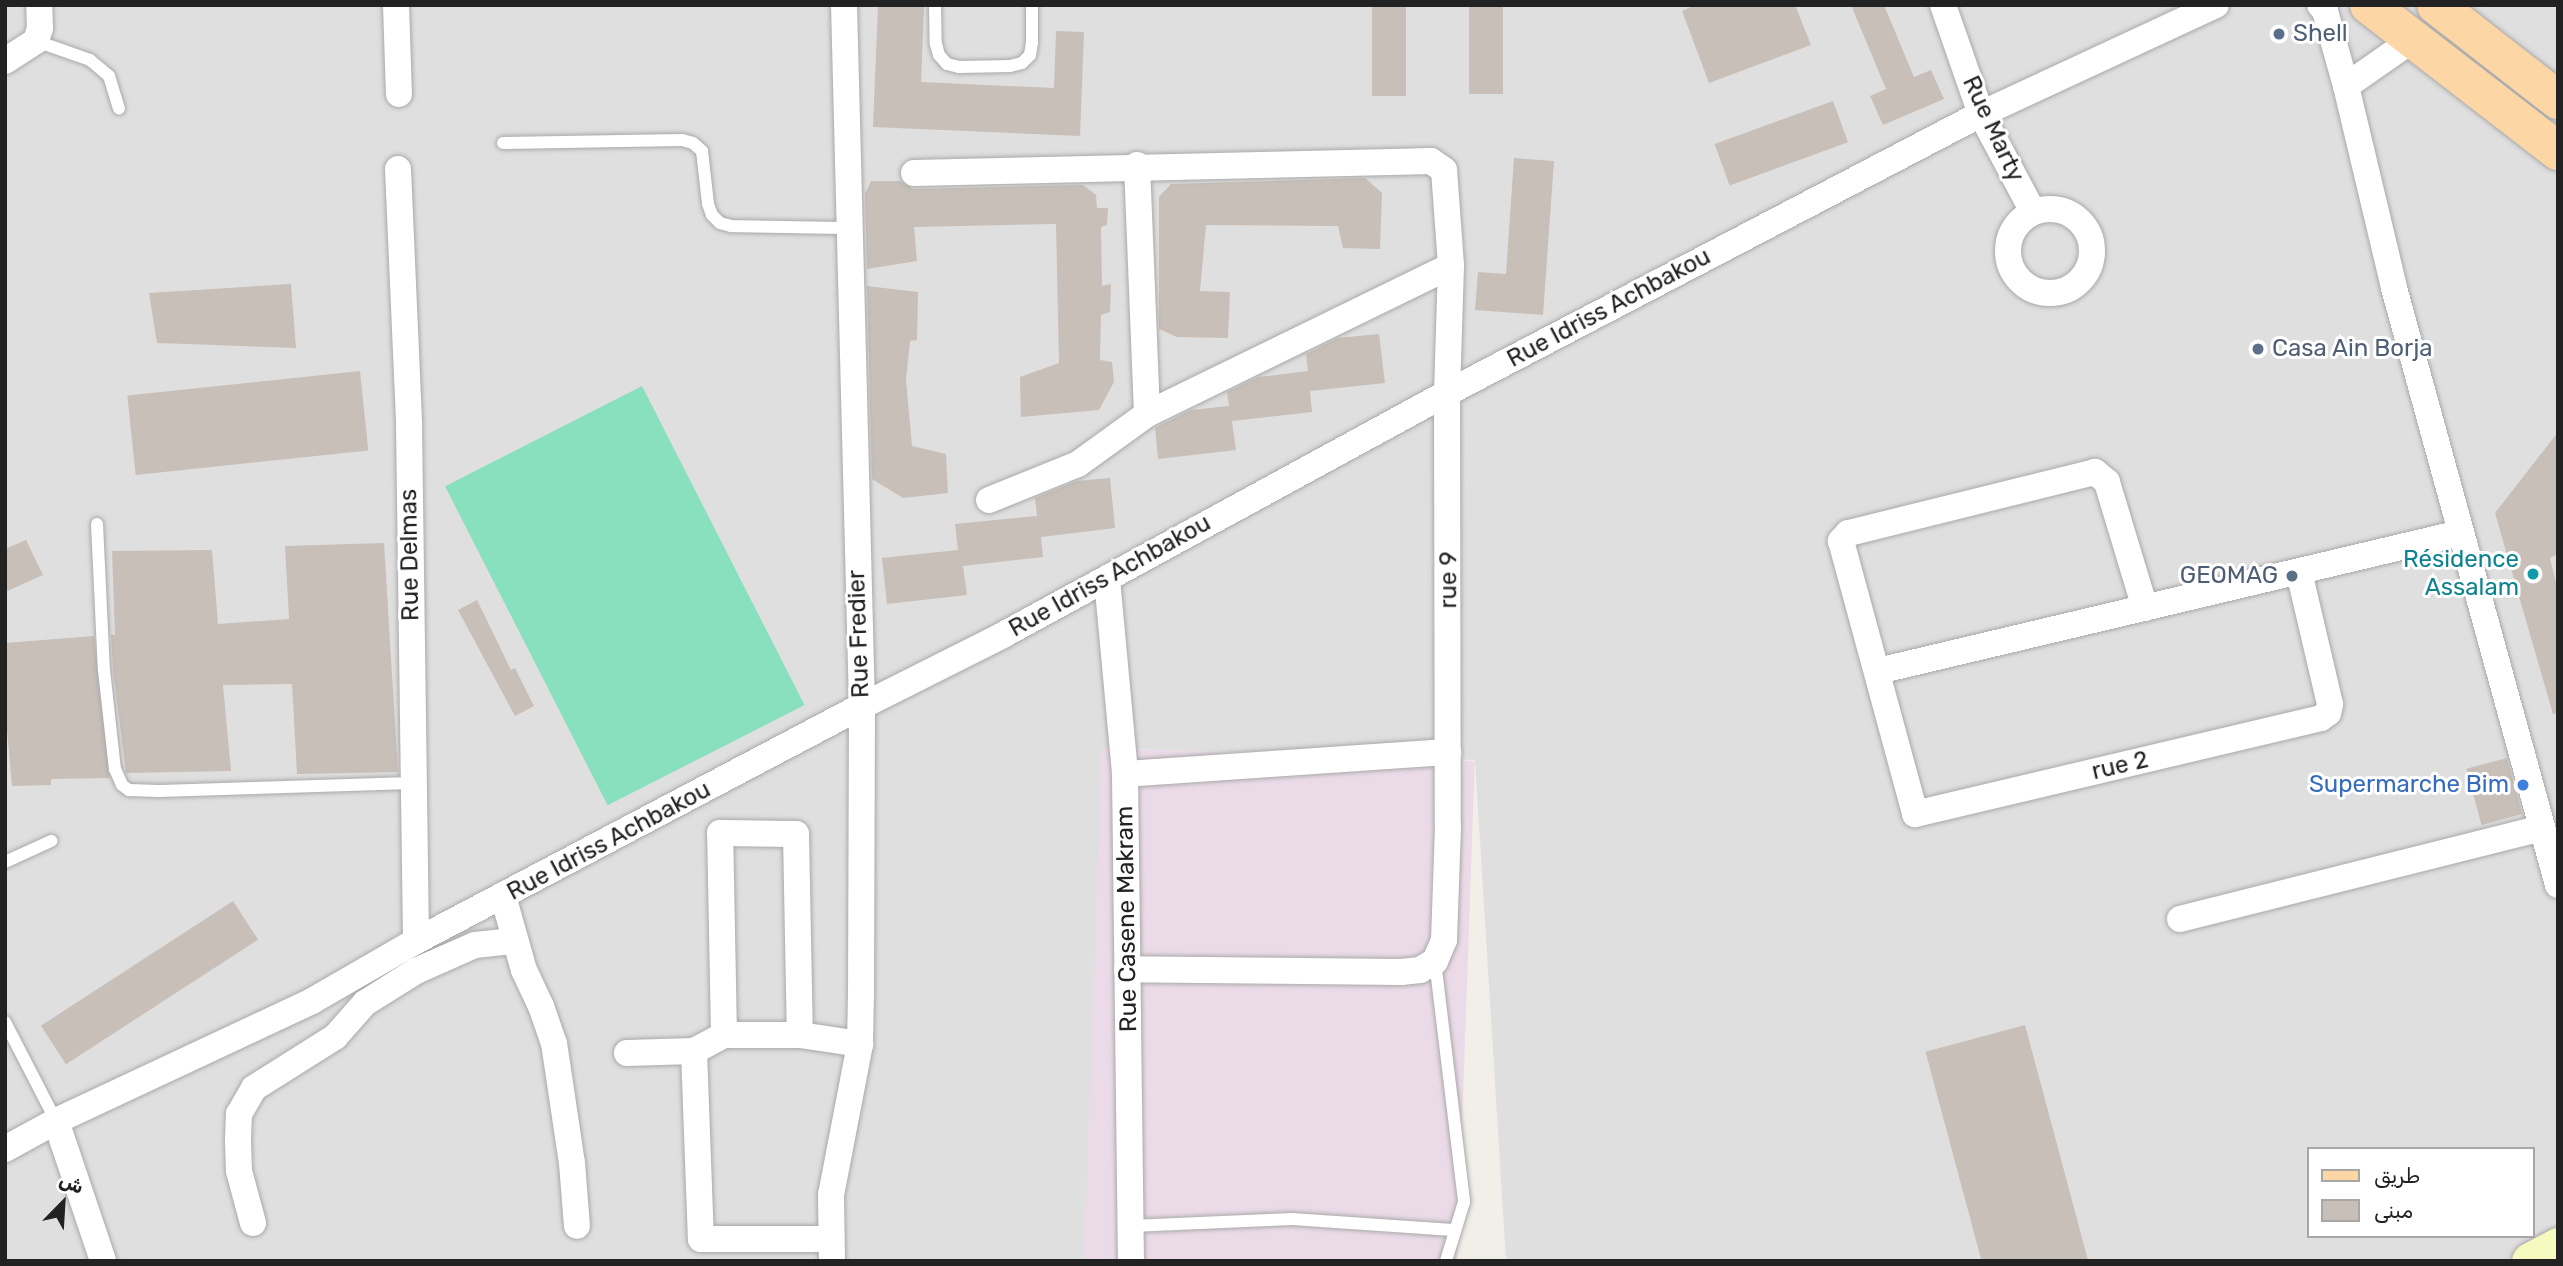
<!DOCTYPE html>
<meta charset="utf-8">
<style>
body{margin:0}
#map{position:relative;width:2563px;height:1266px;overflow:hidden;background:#f2efe9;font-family:Rubik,"Noto Naskh Arabic",sans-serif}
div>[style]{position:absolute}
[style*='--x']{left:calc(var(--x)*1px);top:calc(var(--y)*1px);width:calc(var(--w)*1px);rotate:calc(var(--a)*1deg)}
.residential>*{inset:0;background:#e0dfdf}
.industrial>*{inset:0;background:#ebdbe8;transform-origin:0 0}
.pitch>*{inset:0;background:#88e0be;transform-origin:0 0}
.building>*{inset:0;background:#c7bfb8;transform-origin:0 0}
.roads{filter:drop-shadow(0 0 2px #a9a9a9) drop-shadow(0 0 2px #a9a9a9)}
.lane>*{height:12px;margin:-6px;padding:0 6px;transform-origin:6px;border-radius:6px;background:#fff}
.street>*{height:26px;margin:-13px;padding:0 13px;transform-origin:13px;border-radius:13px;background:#fff}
.street>.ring{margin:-13px;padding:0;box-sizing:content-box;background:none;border:26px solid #fff;border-radius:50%}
.secondary>*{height:37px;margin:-18.5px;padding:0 18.5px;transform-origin:18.5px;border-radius:18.5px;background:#f7fabf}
.primary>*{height:38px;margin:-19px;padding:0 19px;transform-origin:19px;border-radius:19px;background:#fcd6a4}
.dots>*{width:19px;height:19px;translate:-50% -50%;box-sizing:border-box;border:4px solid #fff;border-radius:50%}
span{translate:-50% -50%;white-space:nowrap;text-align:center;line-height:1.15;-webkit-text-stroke:6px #fff;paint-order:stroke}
.service-label{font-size:24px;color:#4e5e75}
.left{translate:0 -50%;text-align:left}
.right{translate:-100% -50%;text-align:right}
.street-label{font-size:24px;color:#222}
.culture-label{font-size:24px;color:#0d838f}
.shop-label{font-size:24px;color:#366cbe}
.frame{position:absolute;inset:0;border:7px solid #222;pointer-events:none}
.legend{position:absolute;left:2307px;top:1147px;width:228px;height:91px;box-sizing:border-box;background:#fff;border:2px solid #a7a7a7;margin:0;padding:9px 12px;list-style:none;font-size:21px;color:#222}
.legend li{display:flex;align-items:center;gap:14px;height:35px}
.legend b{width:35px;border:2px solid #a7a7a7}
.north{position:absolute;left:28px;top:1168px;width:70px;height:70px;-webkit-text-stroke:5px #fff;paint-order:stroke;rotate:24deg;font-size:19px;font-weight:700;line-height:28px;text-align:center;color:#222}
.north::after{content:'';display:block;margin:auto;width:24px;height:32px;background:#222;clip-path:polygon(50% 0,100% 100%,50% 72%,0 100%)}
</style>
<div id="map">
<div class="residential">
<div style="clip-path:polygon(evenodd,5px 5px,2558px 5px,2558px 1239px,2502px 1261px,1506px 1261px,1475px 760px,1103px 748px,1121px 1261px,5px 1261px,5px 5px,2309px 1149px,2533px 1149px,2533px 1236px,2309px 1236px,2309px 1149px)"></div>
</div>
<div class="industrial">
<div style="left:1102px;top:748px;width:373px;height:513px;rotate:2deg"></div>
</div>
<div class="pitch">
<div style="left:642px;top:386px;width:358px;height:221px;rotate:63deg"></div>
</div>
<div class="building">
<div style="clip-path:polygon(878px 5px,924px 7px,921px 82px,1054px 88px,1056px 31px,1084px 32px,1080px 136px,873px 127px)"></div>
<div style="left:1372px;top:5px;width:34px;height:91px"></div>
<div style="left:1469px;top:5px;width:34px;height:89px"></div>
<div style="clip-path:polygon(1695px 5px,1795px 5px,1811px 45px,1709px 83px,1682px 11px)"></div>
<div style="clip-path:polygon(1851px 5px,1884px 5px,1914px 77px,1931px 70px,1944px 99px,1883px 125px,1870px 96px,1886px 89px)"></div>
<div style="left:1833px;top:101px;width:44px;height:126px;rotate:70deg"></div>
<div style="clip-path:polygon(1514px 158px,1554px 161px,1543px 315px,1475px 310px,1478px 272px,1506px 274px)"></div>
<div style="clip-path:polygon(1365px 178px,1382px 193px,1380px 249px,1343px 248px,1338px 226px,1206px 225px,1200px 291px,1230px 292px,1228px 338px,1177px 337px,1159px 329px,1159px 197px,1171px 184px)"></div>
<div style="clip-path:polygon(871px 181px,900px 181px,914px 189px,1083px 185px,1096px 195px,1097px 208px,1108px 208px,1107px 225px,1101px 227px,1102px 286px,1111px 284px,1110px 312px,1101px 315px,1100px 360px,1112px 362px,1114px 382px,1099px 410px,1021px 417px,1020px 377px,1059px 363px,1056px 224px,914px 227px,917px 261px,867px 269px,865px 194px)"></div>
<div style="clip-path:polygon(291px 284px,296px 348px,157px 343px,149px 293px)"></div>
<div style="clip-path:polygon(867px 286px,918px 292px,917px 340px,910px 341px,906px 380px,912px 446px,946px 454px,948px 493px,903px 498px,872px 479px)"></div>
<div style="clip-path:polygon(1379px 334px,1385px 383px,1310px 391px,1312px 412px,1232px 421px,1236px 450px,1158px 459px,1155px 428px,1191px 410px,1229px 406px,1227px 392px,1259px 377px,1308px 371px,1306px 354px,1338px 338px)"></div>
<div style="left:360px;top:371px;width:80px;height:234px;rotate:84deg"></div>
<div style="clip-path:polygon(2558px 432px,2558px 554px,2550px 558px,2558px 591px,2558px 713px,2553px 714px,2495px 513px)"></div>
<div style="clip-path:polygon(1110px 478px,1115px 528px,1041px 537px,1043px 557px,963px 566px,967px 595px,887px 604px,882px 558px,958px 550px,955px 524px,1037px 516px,1035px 498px,1077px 481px)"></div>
<div style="clip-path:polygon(26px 540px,43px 575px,5px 592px,5px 549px)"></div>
<div style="clip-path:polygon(384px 543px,398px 772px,297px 774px,292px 684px,223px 685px,231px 771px,126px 773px,113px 669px,111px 635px,115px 635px,112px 551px,212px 550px,218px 624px,289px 619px,285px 546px)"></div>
<div style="clip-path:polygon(477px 600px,511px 670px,515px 668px,534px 706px,515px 716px,458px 610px)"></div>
<div style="clip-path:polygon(94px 636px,110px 778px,51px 779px,51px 785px,12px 786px,5px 708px,5px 643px)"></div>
<div style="left:2507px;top:758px;width:58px;height:42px;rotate:75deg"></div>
<div style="left:233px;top:901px;width:46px;height:229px;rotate:57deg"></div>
<div style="left:2025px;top:1025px;width:245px;height:103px;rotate:75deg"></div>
</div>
<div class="roads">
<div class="lane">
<div style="--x:935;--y:5;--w:39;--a:89"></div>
<div style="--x:936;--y:44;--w:11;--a:75"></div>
<div style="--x:939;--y:55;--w:12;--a:48"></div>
<div style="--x:947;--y:64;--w:12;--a:14"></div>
<div style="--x:959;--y:67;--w:51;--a:-1.1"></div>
<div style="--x:1010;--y:66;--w:12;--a:-14"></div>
<div style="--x:1022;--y:63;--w:11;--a:-45"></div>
<div style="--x:1030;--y:55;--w:12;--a:-81"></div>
<div style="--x:1032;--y:43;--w:38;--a:-90"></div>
<div style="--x:36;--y:41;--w:57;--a:19.4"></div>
<div style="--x:90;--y:60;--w:25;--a:40"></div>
<div style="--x:109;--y:76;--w:34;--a:73"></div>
<div style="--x:503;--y:143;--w:179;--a:-1"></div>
<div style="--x:682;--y:140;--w:11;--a:15"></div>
<div style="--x:693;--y:143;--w:12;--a:42"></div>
<div style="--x:702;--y:151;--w:53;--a:83.5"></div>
<div style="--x:708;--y:204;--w:12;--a:70"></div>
<div style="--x:712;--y:215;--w:11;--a:45"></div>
<div style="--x:720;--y:223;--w:11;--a:15"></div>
<div style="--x:731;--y:226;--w:119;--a:1"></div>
<div style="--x:97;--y:524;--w:146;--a:87.3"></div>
<div style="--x:104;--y:670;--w:100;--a:83.7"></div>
<div style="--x:115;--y:769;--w:17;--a:66"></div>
<div style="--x:122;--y:785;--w:9;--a:36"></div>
<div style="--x:129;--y:790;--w:29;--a:2"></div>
<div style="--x:158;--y:791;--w:255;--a:-1.8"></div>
<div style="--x:5;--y:862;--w:51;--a:-24.5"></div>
<div style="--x:1435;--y:961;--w:243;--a:83.1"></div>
<div style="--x:1464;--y:1202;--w:62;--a:107"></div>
<div style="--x:5;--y:1022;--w:111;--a:62.7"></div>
<div style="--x:1131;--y:1226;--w:161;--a:-2.5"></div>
<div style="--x:1292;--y:1219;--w:161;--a:3.9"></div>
</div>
<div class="street">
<div style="--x:396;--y:5;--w:89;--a:88.1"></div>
<div style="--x:1943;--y:5;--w:115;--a:70.8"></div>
<div style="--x:1981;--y:114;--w:111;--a:62"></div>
<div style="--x:2320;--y:5;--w:8;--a:50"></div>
<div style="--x:2325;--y:11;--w:78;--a:74.4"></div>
<div style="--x:2346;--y:86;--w:208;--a:76.6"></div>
<div style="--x:2394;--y:288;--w:619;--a:74.64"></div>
<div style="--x:5;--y:61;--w:37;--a:-33"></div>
<div style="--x:36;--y:41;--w:14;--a:-73"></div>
<div style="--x:40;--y:28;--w:23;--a:-92"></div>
<div style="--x:2346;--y:86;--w:80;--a:-34.9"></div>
<div style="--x:1137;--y:165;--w:249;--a:87.7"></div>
<div style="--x:398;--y:169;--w:256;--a:87.5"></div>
<div style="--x:409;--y:425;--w:516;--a:89.22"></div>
<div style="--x:914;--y:173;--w:517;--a:-1.33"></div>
<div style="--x:1431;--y:161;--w:16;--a:35"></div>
<div style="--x:1444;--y:170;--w:96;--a:85.8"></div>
<div style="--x:1451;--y:266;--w:127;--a:91.8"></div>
<div style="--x:1447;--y:393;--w:433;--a:89.9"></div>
<div style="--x:1448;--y:826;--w:114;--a:92"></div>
<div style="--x:1444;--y:940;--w:23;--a:113"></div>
<div style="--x:1435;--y:961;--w:17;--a:149"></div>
<div style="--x:1420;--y:970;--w:19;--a:174"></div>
<div style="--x:1401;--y:972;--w:274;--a:-179.4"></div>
<div class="ring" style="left:2008px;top:209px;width:58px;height:58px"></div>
<div style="--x:989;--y:500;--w:96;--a:-22"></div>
<div style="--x:1078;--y:464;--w:85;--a:-35.9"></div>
<div style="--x:1147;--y:414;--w:338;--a:-26"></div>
<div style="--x:1107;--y:579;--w:196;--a:84.7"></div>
<div style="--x:1125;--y:774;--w:487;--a:89.3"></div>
<div style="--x:2145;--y:608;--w:132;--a:-106.8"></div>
<div style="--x:2107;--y:482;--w:16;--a:-140"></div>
<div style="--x:2095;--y:472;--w:254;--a:166.1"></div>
<div style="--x:1848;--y:533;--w:11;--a:131"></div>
<div style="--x:1841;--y:541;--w:283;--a:74.8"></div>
<div style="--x:1915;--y:814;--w:417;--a:-13.3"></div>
<div style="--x:2321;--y:718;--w:9;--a:-36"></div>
<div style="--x:2328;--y:713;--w:9;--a:-77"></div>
<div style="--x:2330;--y:704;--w:136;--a:-103.2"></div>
<div style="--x:1878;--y:671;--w:598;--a:-13.34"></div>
<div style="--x:1125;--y:774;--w:324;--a:-3.9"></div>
<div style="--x:503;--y:896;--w:77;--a:74.2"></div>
<div style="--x:524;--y:970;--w:40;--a:65"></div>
<div style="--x:541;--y:1006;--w:39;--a:71"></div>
<div style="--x:554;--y:1043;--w:121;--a:81.5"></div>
<div style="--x:572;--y:1163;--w:63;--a:85.5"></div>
<div style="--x:2180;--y:919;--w:373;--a:-14.1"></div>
<div style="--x:724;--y:1035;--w:202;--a:-91.1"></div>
<div style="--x:720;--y:833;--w:76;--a:0.8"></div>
<div style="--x:796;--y:834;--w:201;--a:88.9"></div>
<div style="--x:694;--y:1051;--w:188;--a:87.9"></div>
<div style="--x:701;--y:1239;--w:128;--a:0"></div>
<div style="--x:627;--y:1053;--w:67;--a:-1.7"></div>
<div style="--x:694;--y:1051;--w:34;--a:-28"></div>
<div style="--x:724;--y:1035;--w:76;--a:0"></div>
<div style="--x:800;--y:1035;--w:61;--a:8.5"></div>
<div style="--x:56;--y:1121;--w:148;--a:71.4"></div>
<div style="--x:5;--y:1149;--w:58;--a:-28.8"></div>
<div style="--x:56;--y:1121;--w:283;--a:-25.1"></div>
<div style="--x:312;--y:1001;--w:120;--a:-30"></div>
<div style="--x:416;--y:941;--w:504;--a:-27.79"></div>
<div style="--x:862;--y:706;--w:156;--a:-26.7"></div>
<div style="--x:1001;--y:636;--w:508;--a:-28.58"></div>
<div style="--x:1447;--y:393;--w:602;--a:-27.59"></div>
<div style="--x:1981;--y:114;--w:259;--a:-24.9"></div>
<div style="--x:253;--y:1223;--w:54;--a:-105.1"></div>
<div style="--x:239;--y:1171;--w:31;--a:-92"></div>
<div style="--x:238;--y:1140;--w:26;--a:-88"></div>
<div style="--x:239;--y:1114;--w:30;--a:-60"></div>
<div style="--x:254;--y:1088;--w:96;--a:-32.2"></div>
<div style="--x:335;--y:1037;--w:45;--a:-48.6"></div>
<div style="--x:365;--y:1003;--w:60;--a:-32.1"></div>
<div style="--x:416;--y:971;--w:64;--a:-23.8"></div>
<div style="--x:475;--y:945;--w:39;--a:-6"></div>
<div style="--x:832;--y:1261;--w:66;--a:-90.9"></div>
<div style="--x:831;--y:1195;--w:154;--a:-79.1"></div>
<div style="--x:860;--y:1044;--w:50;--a:-88.9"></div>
<div style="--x:861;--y:994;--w:288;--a:-89.8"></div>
<div style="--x:862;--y:706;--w:701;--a:-91.47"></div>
</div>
<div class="secondary">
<div style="--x:2530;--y:1261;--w:32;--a:-28"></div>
</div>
<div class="primary">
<div style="--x:2369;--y:5;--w:239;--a:37.7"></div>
<div style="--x:2436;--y:5;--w:155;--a:37.9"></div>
</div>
</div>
<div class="dots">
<div style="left:2279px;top:34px;background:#5c6f8a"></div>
<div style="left:2258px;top:349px;background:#5c6f8a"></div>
<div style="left:2533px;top:574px;background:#0f9aa8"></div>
<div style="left:2292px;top:576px;background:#5c6f8a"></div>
<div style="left:2523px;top:785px;background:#3f7fe0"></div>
</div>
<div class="service-label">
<span class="left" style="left:2293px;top:34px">Shell</span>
<span class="left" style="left:2272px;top:349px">Casa Ain Borja</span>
<span class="right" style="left:2278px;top:576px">GEOMAG</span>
</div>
<div class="street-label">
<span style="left:1993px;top:129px;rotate:65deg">Rue Marty</span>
<span style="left:1609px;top:308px;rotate:-28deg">Rue Idriss Achbakou</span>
<span style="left:410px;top:555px;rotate:-91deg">Rue Delmas</span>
<span style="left:1110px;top:576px;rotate:-29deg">Rue Idriss Achbakou</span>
<span style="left:1449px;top:580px;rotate:-90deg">rue 9</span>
<span style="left:859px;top:634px;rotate:-92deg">Rue Fredier</span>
<span style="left:2120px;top:766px;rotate:-13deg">rue 2</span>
<span style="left:609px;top:841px;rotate:-28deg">Rue Idriss Achbakou</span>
<span style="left:1127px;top:919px;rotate:-91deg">Rue Casene Makram</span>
</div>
<div class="culture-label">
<span class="right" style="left:2519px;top:574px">Résidence<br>Assalam</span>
</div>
<div class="shop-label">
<span class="right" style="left:2509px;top:785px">Supermarche Bim</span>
</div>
<div class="frame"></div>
<ul class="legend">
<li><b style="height:9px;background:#fcd6a4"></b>طريق</li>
<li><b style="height:19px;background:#c7bfb8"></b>مبنى</li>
</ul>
<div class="north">ش</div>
</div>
